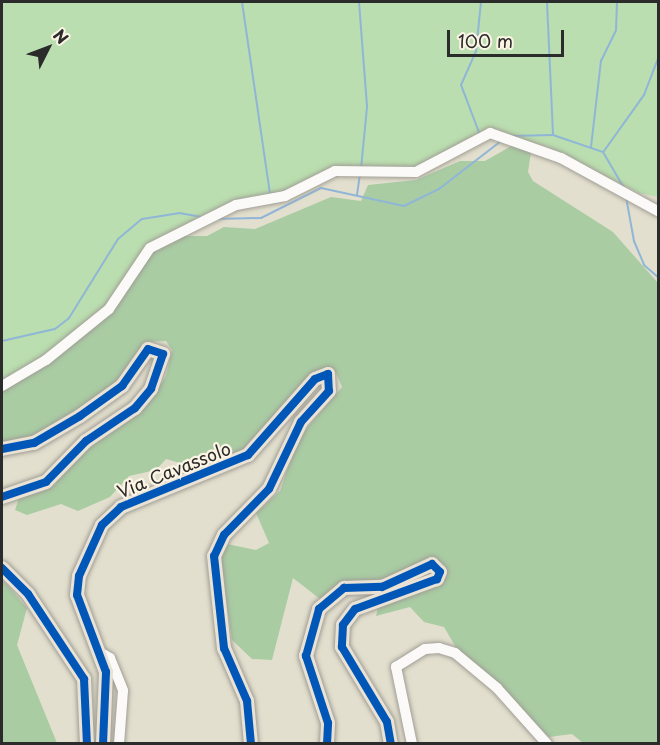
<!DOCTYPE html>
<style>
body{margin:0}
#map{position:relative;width:660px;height:745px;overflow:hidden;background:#e3dfce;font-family:"Playpen Sans",sans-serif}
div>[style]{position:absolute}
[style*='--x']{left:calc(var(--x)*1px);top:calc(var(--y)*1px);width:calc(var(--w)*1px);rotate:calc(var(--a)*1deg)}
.green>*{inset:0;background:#badeaf}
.forest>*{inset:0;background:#a9cca3}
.stream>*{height:2px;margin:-1px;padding:0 1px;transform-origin:1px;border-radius:1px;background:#90b6d7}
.roads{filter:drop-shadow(0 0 2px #a09e95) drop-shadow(0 0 2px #a09e95)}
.minor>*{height:10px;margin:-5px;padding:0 5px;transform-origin:5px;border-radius:5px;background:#fbfaf8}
.major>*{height:14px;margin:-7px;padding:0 7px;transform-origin:7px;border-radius:7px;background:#e9e2d5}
.cycleway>*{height:8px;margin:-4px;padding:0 4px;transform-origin:4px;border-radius:4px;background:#0057b8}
span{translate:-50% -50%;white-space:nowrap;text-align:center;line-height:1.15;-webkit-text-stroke:4.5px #fcf5e5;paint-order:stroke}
.street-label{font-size:18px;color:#2b2b2b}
.frame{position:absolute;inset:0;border:3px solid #2b2b2b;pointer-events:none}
.north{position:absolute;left:18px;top:18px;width:60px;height:60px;-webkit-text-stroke:4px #fcf5e5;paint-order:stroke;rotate:48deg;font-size:16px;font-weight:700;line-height:24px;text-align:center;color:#2b2b2b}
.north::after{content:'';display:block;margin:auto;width:21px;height:27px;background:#2b2b2b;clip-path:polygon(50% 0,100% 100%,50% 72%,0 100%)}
.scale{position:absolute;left:447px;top:30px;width:117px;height:27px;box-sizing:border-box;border:3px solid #2b2b2b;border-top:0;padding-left:8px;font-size:18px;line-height:21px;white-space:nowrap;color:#2b2b2b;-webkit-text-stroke:4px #fcf5e5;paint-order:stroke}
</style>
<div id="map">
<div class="green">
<div style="clip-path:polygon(2px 2px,658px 2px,658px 197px,639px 193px,545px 146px,486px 130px,451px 153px,410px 169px,351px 166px,294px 190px,242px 201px,149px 245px,106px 306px,55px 348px,2px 382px)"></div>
</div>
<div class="forest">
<div style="clip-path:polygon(513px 145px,531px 152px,528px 172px,533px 181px,613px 232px,658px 283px,658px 743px,583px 743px,572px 734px,549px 737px,458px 651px,444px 627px,424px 622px,410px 607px,376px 616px,379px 604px,441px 584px,444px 572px,438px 561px,320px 599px,293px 578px,272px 660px,252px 659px,232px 640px,220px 557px,227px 544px,256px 550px,269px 543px,256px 513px,280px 491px,298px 439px,342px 387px,336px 373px,322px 369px,306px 379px,245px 450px,191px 466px,166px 459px,156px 470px,129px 476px,110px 497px,78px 511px,61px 504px,27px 515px,15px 510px,19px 498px,59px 479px,93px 442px,146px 407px,166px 376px,172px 350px,166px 341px,144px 342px,113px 387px,75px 414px,32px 439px,2px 444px,2px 392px,49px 363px,115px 308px,155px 249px,180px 236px,207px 236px,224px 227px,255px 229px,331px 197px,361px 201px,368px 185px,416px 180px,460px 161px,485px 161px)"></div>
<div style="clip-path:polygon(2px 579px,27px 608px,17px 645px,57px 743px,2px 743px)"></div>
</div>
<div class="stream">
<div style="--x:242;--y:2;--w:194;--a:81.7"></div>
<div style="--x:359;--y:2;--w:105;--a:85.6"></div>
<div style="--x:367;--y:107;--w:62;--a:95.5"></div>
<div style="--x:547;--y:2;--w:133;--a:87.4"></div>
<div style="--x:480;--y:135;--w:53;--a:-110.8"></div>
<div style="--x:461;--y:85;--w:37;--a:-66"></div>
<div style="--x:476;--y:51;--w:49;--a:-84.2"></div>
<div style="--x:511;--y:136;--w:42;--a:-1.4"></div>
<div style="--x:553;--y:135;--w:53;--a:18.8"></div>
<div style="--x:603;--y:152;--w:42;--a:59.7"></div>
<div style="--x:591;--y:147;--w:87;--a:-83.4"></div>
<div style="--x:601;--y:61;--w:34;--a:-64"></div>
<div style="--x:616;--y:30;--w:28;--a:-88"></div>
<div style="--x:604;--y:151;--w:69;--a:-54.5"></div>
<div style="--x:644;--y:95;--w:40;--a:-69"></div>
<div style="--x:357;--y:195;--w:21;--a:-82"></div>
<div style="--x:626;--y:197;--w:45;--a:79.7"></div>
<div style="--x:634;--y:241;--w:26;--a:67"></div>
<div style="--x:644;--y:265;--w:18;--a:41"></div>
<div style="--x:216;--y:219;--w:45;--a:-1.3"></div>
<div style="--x:261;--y:218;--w:67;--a:-26.6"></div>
<div style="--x:321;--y:188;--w:85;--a:12.2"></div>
<div style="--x:404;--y:206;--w:39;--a:-26"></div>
<div style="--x:439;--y:189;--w:78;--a:-37.7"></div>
<div style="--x:2;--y:341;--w:54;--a:-12.8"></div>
<div style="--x:55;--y:329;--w:18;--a:-38"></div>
<div style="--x:69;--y:318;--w:93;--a:-58.2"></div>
<div style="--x:118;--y:239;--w:31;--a:-40"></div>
<div style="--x:142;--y:219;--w:37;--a:-9"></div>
<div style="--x:179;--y:213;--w:22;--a:10"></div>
</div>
<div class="roads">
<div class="minor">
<div style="--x:2;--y:386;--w:51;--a:-30.6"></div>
<div style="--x:46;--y:360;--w:81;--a:-39"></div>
<div style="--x:109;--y:309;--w:73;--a:-56.1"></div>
<div style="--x:150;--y:248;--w:96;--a:-26.6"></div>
<div style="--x:236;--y:205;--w:50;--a:-10.4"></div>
<div style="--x:285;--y:196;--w:56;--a:-26.6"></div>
<div style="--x:335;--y:171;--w:81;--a:0.7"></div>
<div style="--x:416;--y:172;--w:84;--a:-27.8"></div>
<div style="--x:490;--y:133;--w:75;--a:19.4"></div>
<div style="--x:561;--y:158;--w:111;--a:28.7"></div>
<div style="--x:98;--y:651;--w:14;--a:30"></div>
<div style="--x:110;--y:658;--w:35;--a:68"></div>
<div style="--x:123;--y:691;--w:53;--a:94.3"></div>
<div style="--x:412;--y:744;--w:79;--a:-101.7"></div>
<div style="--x:396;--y:667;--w:34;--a:-32"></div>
<div style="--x:425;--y:649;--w:14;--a:-4"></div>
<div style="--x:439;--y:648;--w:17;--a:17"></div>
<div style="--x:455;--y:653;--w:55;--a:39.8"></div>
<div style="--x:497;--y:688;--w:75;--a:48.2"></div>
</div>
<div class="major">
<div style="--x:2;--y:449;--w:33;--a:-11"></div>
<div style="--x:34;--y:443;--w:53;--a:-30.4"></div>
<div style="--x:80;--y:416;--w:52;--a:-35.5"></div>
<div style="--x:122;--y:386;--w:45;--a:-54.9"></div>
<div style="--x:148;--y:349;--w:16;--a:18"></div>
<div style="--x:163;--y:354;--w:37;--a:109"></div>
<div style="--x:151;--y:389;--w:25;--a:130"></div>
<div style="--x:135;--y:408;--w:59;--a:146"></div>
<div style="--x:86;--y:441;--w:57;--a:134.3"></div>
<div style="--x:46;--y:482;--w:46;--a:161.2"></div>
<div style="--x:2;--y:568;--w:37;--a:45"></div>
<div style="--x:28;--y:594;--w:102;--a:56.6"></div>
<div style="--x:84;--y:679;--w:65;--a:87.4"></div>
<div style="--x:103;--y:744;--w:72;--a:-87.6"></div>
<div style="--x:106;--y:672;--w:82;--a:-110.6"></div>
<div style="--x:77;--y:595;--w:19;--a:-84"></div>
<div style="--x:79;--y:576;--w:56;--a:-65.7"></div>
<div style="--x:102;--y:525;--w:26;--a:-43"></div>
<div style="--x:121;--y:507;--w:137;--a:-22.3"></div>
<div style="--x:248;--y:455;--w:101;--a:-48.6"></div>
<div style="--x:315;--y:379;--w:14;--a:-21"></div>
<div style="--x:328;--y:374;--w:17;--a:87"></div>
<div style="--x:329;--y:391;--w:42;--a:132.1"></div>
<div style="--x:301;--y:422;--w:74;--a:115.5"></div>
<div style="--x:269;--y:489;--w:64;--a:134.4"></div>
<div style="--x:224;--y:535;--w:23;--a:115"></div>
<div style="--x:214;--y:556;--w:93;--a:83.8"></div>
<div style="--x:224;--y:648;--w:58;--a:66.5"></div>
<div style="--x:247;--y:701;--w:43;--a:84.7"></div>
<div style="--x:327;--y:744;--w:21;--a:-87"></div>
<div style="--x:328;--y:723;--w:71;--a:-108.2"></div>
<div style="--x:306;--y:656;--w:49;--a:-74.5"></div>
<div style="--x:319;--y:609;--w:33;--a:-40"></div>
<div style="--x:344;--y:588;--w:38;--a:-2"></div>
<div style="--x:382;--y:587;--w:55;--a:-24.7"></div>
<div style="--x:432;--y:564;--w:11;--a:45"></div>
<div style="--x:440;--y:572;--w:8;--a:113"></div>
<div style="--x:437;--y:579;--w:87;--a:159.9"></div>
<div style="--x:355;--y:609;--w:20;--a:127"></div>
<div style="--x:343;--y:625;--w:22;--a:93"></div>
<div style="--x:342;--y:647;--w:87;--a:59"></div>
<div style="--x:387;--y:722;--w:22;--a:80"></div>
</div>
</div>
<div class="cycleway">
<div style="--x:2;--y:449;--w:33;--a:-11"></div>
<div style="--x:34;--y:443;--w:53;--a:-30.4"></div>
<div style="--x:80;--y:416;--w:52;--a:-35.5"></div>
<div style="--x:122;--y:386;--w:45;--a:-54.9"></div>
<div style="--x:148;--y:349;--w:16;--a:18"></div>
<div style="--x:163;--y:354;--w:37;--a:109"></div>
<div style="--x:151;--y:389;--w:25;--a:130"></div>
<div style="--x:135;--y:408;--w:59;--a:146"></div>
<div style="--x:86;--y:441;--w:57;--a:134.3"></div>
<div style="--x:46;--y:482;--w:46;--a:161.2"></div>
<div style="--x:2;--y:568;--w:37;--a:45"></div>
<div style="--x:28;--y:594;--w:102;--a:56.6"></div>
<div style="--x:84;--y:679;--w:65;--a:87.4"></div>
<div style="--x:103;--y:744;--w:72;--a:-87.6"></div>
<div style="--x:106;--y:672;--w:82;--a:-110.6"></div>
<div style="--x:77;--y:595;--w:19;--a:-84"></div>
<div style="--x:79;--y:576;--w:56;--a:-65.7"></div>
<div style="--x:102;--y:525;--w:26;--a:-43"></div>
<div style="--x:121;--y:507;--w:137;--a:-22.3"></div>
<div style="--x:248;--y:455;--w:101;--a:-48.6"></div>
<div style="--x:315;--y:379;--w:14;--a:-21"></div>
<div style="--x:328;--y:374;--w:17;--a:87"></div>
<div style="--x:329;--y:391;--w:42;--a:132.1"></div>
<div style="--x:301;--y:422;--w:74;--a:115.5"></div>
<div style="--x:269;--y:489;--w:64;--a:134.4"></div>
<div style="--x:224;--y:535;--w:23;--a:115"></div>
<div style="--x:214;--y:556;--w:93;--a:83.8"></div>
<div style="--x:224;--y:648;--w:58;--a:66.5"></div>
<div style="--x:247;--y:701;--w:43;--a:84.7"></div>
<div style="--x:327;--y:744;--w:21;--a:-87"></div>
<div style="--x:328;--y:723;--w:71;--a:-108.2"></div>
<div style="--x:306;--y:656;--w:49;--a:-74.5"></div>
<div style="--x:319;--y:609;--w:33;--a:-40"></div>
<div style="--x:344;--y:588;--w:38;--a:-2"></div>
<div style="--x:382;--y:587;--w:55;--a:-24.7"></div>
<div style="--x:432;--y:564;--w:11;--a:45"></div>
<div style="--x:440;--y:572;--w:8;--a:113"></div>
<div style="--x:437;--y:579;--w:87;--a:159.9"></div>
<div style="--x:355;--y:609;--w:20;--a:127"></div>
<div style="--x:343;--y:625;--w:22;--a:93"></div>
<div style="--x:342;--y:647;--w:87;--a:59"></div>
<div style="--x:387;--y:722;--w:22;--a:80"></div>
</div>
<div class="street-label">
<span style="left:174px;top:470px;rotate:-22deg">Via Cavassolo</span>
</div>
<div class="frame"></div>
<div class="north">N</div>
<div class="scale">100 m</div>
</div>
